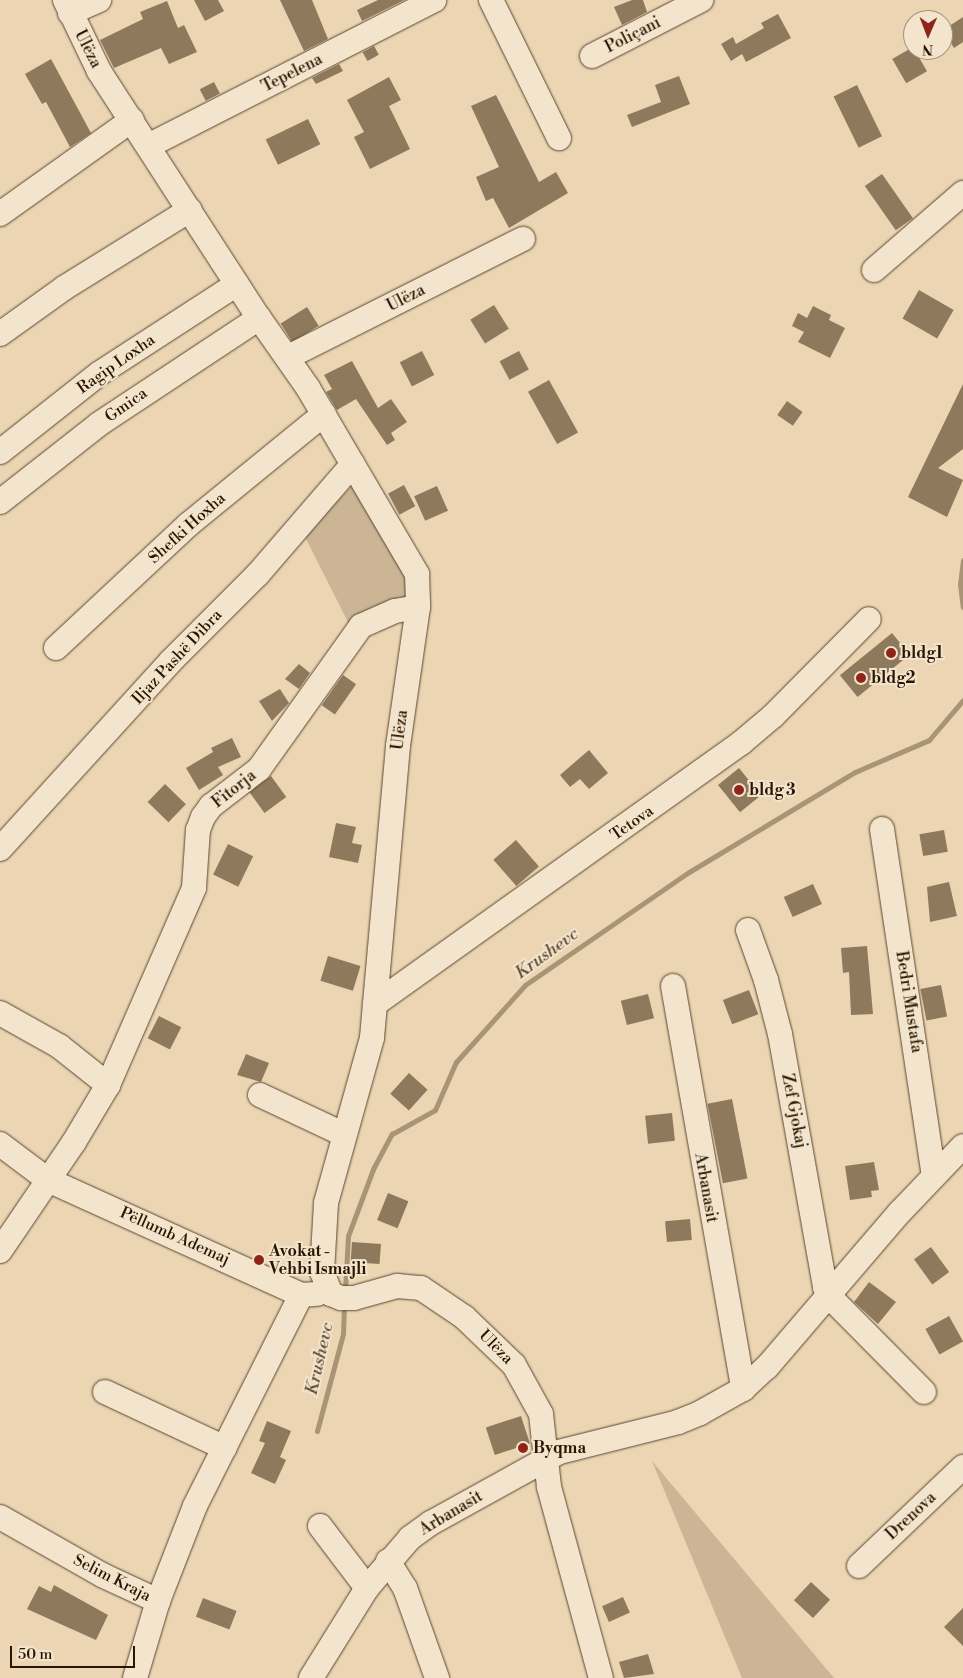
<!DOCTYPE html>
<meta charset="utf-8">
<style>
body{margin:0}
#map{position:relative;width:963px;height:1678px;overflow:hidden;background:#ecd5b3;font-family:"Libre Bodoni",serif}
div>[style]{position:absolute}
[style*='--x']{left:calc(var(--x)*1px);top:calc(var(--y)*1px);width:calc(var(--w)*1px);rotate:calc(var(--a)*1deg)}
.green>*{inset:0;background:#cbb595}
.stream>*{height:5px;margin:-2.5px;padding:0 2.5px;transform-origin:2.5px;border-radius:2.5px;background:#aa9476}
.building>*{inset:0;background:#8f795d;transform-origin:0 0}
.roads{filter:drop-shadow(0 0 1px #5a462d) drop-shadow(0 0 1px #5a462d)}
.minor>*{height:24px;margin:-12px;padding:0 12px;transform-origin:12px;border-radius:12px;background:#f3e4ce}
.dots>*{width:14px;height:14px;translate:-50% -50%;box-sizing:border-box;border:2px solid #f3e4ce;border-radius:50%}
span{translate:-50% -50%;white-space:nowrap;text-align:center;line-height:1.15;-webkit-text-stroke:4px #f3e4ce;paint-order:stroke}
.street-label{font-size:16px;color:#2a1600}
.poi-label{font-size:16px;color:#2a1600;font-weight:700}
.left{translate:0 -50%;text-align:left}
.water-label{font-size:18px;color:#5d482f;font-style:italic}
.north{position:absolute;left:903px;top:10px;width:50px;height:50px;box-sizing:border-box;background:#f3e4ce;border:1px solid #a3927c;border-radius:50%;rotate:181deg;font-size:14px;font-weight:700;line-height:20px;text-align:center;color:#2a1600}
.north::after{content:'';display:block;margin:auto;width:18px;height:22px;background:#8f2418;clip-path:polygon(50% 0,100% 100%,50% 72%,0 100%)}
.scale{position:absolute;left:10px;top:1646px;width:125px;height:22px;box-sizing:border-box;border:2px solid #2a1600;border-top:0;padding-left:6px;font-size:15px;line-height:18px;white-space:nowrap;color:#2a1600;-webkit-text-stroke:4px #f3e4ce;paint-order:stroke}
</style>
<div id="map">
<div class="green">
<div style="clip-path:polygon(357px 481px,414px 587px,403px 605px,352px 630px,304px 535px)"></div>
<div style="clip-path:polygon(652px 1461px,834px 1678px,742px 1678px)"></div>
</div>
<div class="stream">
<div style="--x:963;--y:560;--w:24;--a:97"></div>
<div style="--x:960;--y:584;--w:23;--a:83"></div>
<div style="--x:345;--y:1291;--w:55;--a:-86.9"></div>
<div style="--x:348;--y:1236;--w:72;--a:-69.5"></div>
<div style="--x:373;--y:1169;--w:40;--a:-62"></div>
<div style="--x:392;--y:1134;--w:49;--a:-29.2"></div>
<div style="--x:435;--y:1110;--w:52;--a:-66.4"></div>
<div style="--x:456;--y:1062;--w:103;--a:-48.1"></div>
<div style="--x:525;--y:985;--w:199;--a:-34.6"></div>
<div style="--x:689;--y:872;--w:194;--a:-31.1"></div>
<div style="--x:855;--y:772;--w:81;--a:-23.4"></div>
<div style="--x:929;--y:740;--w:52;--a:-49.6"></div>
<div style="--x:317;--y:1431;--w:100;--a:-75"></div>
<div style="--x:343;--y:1334;--w:29;--a:-88"></div>
</div>
<div class="building">
<div style="clip-path:polygon(194px 0,218px 0,224px 11px,205px 21px)"></div>
<div style="clip-path:polygon(280px 0,312px 0,328px 39px,304px 51px)"></div>
<div style="clip-path:polygon(378px 0,404px 0,362px 21px,357px 10px)"></div>
<div style="clip-path:polygon(632px 0,643px 0,647px 12px,622px 25px,614px 7px)"></div>
<div style="clip-path:polygon(167px 1px,178px 28px,184px 25px,197px 52px,169px 64px,161px 48px,114px 68px,100px 40px,143px 19px,140px 12px)"></div>
<div style="clip-path:polygon(778px 14px,791px 38px,746px 62px,742px 54px,731px 61px,721px 44px,733px 37px,736px 44px,764px 28px,761px 23px)"></div>
<div style="clip-path:polygon(963px 17px,963px 42px,954px 48px,943px 30px)"></div>
<div style="left:374px;top:46px;width:10px;height:13px;rotate:61deg"></div>
<div style="left:913px;top:47px;width:28px;height:24px;rotate:60deg"></div>
<div style="clip-path:polygon(51px 59px,91px 133px,70px 147px,46px 102px,42px 104px,25px 74px)"></div>
<div style="clip-path:polygon(339px 64px,343px 71px,316px 84px,312px 78px)"></div>
<div style="clip-path:polygon(679px 76px,690px 104px,632px 127px,627px 115px,661px 102px,655px 85px)"></div>
<div style="clip-path:polygon(389px 77px,401px 100px,389px 106px,410px 149px,370px 169px,354px 137px,364px 132px,347px 100px)"></div>
<div style="left:214px;top:82px;width:13px;height:16px;rotate:63deg"></div>
<div style="left:857px;top:85px;width:57px;height:26px;rotate:64deg"></div>
<div style="clip-path:polygon(496px 95px,539px 182px,556px 172px,568px 193px,509px 228px,493px 198px,486px 201px,476px 177px,499px 167px,471px 106px)"></div>
<div style="left:308px;top:119px;width:28px;height:47px;rotate:64deg"></div>
<div style="left:882px;top:174px;width:54px;height:21px;rotate:55deg"></div>
<div style="left:919px;top:290px;width:40px;height:33px;rotate:30deg"></div>
<div style="left:494px;top:305px;width:28px;height:28px;rotate:58deg"></div>
<div style="clip-path:polygon(813px 306px,831px 315px,829px 320px,845px 328px,830px 358px,798px 342px,804px 332px,792px 326px,798px 313px,807px 318px)"></div>
<div style="left:307px;top:307px;width:22px;height:31px;rotate:58deg"></div>
<div style="left:422px;top:351px;width:27px;height:25px;rotate:63deg"></div>
<div style="left:519px;top:351px;width:21px;height:22px;rotate:62deg"></div>
<div style="clip-path:polygon(352px 361px,378px 408px,391px 399px,407px 422px,391px 433px,395px 440px,387px 445px,356px 399px,337px 410px,326px 392px,332px 389px,324px 375px)"></div>
<div style="left:549px;top:380px;width:60px;height:24px;rotate:61deg"></div>
<div style="clip-path:polygon(963px 384px,963px 449px,938px 468px,963px 480px,947px 517px,908px 497px)"></div>
<div style="left:787px;top:401px;width:19px;height:17px;rotate:35deg"></div>
<div style="left:404px;top:485px;width:24px;height:18px;rotate:62deg"></div>
<div style="left:437px;top:486px;width:27px;height:25px;rotate:66deg"></div>
<div style="left:892px;top:633px;width:28px;height:67px;rotate:51deg"></div>
<div style="clip-path:polygon(299px 664px,310px 673px,299px 689px,285px 679px)"></div>
<div style="left:343px;top:675px;width:16px;height:37px;rotate:35deg"></div>
<div style="clip-path:polygon(280px 689px,289px 703px,272px 721px,259px 701px)"></div>
<div style="clip-path:polygon(232px 738px,241px 757px,218px 767px,223px 775px,199px 790px,186px 768px,213px 752px,211px 748px)"></div>
<div style="clip-path:polygon(589px 750px,608px 773px,589px 789px,580px 779px,570px 787px,560px 775px)"></div>
<div style="left:739px;top:768px;width:35px;height:27px;rotate:51deg"></div>
<div style="left:271px;top:776px;width:26px;height:27px;rotate:54deg"></div>
<div style="left:165px;top:784px;width:29px;height:25px;rotate:44deg"></div>
<div style="clip-path:polygon(336px 823px,356px 827px,352px 843px,362px 845px,358px 863px,329px 857px)"></div>
<div style="left:944px;top:830px;width:22px;height:25px;rotate:80deg"></div>
<div style="left:516px;top:840px;width:35px;height:30px;rotate:49deg"></div>
<div style="left:228px;top:844px;width:28px;height:34px;rotate:26deg"></div>
<div style="clip-path:polygon(949px 882px,957px 916px,930px 922px,927px 887px)"></div>
<div style="left:813px;top:884px;width:22px;height:32px;rotate:66deg"></div>
<div style="clip-path:polygon(867px 946px,873px 1014px,851px 1015px,849px 972px,843px 973px,841px 948px)"></div>
<div style="left:328px;top:956px;width:34px;height:26px;rotate:17deg"></div>
<div style="left:941px;top:985px;width:32px;height:21px;rotate:79deg"></div>
<div style="left:749px;top:990px;width:26px;height:28px;rotate:69deg"></div>
<div style="left:648px;top:994px;width:25px;height:28px;rotate:76deg"></div>
<div style="left:159px;top:1016px;width:25px;height:25px;rotate:27deg"></div>
<div style="clip-path:polygon(246px 1054px,269px 1063px,261px 1082px,237px 1075px)"></div>
<div style="left:409px;top:1073px;width:25px;height:28px;rotate:42deg"></div>
<div style="left:732px;top:1099px;width:81px;height:25px;rotate:79deg"></div>
<div style="left:672px;top:1113px;width:28px;height:27px;rotate:84deg"></div>
<div style="clip-path:polygon(874px 1162px,879px 1190px,871px 1191px,872px 1197px,850px 1200px,845px 1166px)"></div>
<div style="left:388px;top:1193px;width:22px;height:29px;rotate:22deg"></div>
<div style="left:690px;top:1219px;width:21px;height:25px;rotate:85deg"></div>
<div style="left:352px;top:1242px;width:29px;height:20px;rotate:4deg"></div>
<div style="left:931px;top:1247px;width:31px;height:21px;rotate:54deg"></div>
<div style="clip-path:polygon(869px 1282px,896px 1302px,878px 1324px,854px 1302px)"></div>
<div style="left:949px;top:1316px;width:29px;height:27px;rotate:61deg"></div>
<div style="left:521px;top:1416px;width:29px;height:37px;rotate:72deg"></div>
<div style="clip-path:polygon(267px 1421px,291px 1431px,280px 1457px,286px 1460px,275px 1484px,251px 1473px,265px 1443px,259px 1441px)"></div>
<div style="left:811px;top:1582px;width:26px;height:25px;rotate:43deg"></div>
<div style="clip-path:polygon(54px 1585px,108px 1615px,96px 1640px,27px 1609px,39px 1586px,51px 1592px)"></div>
<div style="left:623px;top:1597px;width:17px;height:23px;rotate:66deg"></div>
<div style="left:203px;top:1598px;width:36px;height:20px;rotate:21deg"></div>
<div style="clip-path:polygon(963px 1608px,963px 1646px,944px 1627px)"></div>
<div style="clip-path:polygon(648px 1654px,654px 1674px,624px 1678px,619px 1662px)"></div>
</div>
<div class="roads">
<div class="minor">
<div style="--x:65;--y:0;--w:79;--a:64.4"></div>
<div style="--x:99;--y:71;--w:294;--a:57.1"></div>
<div style="--x:259;--y:318;--w:85;--a:55"></div>
<div style="--x:308;--y:388;--w:216;--a:59.6"></div>
<div style="--x:417;--y:574;--w:33;--a:88"></div>
<div style="--x:418;--y:607;--w:140;--a:98.2"></div>
<div style="--x:398;--y:746;--w:293;--a:95.1"></div>
<div style="--x:372;--y:1038;--w:171;--a:105.6"></div>
<div style="--x:326;--y:1203;--w:69;--a:93.3"></div>
<div style="--x:322;--y:1272;--w:24;--a:68"></div>
<div style="--x:331;--y:1294;--w:11;--a:22"></div>
<div style="--x:341;--y:1298;--w:13;--a:0"></div>
<div style="--x:354;--y:1298;--w:45;--a:-15.6"></div>
<div style="--x:397;--y:1286;--w:24;--a:5"></div>
<div style="--x:421;--y:1288;--w:52;--a:34"></div>
<div style="--x:464;--y:1317;--w:69;--a:43.8"></div>
<div style="--x:514;--y:1365;--w:56;--a:61.1"></div>
<div style="--x:541;--y:1414;--w:73;--a:83.7"></div>
<div style="--x:549;--y:1487;--w:198;--a:74.8"></div>
<div style="--x:491;--y:0;--w:154;--a:63.8"></div>
<div style="--x:70;--y:13;--w:32;--a:-24"></div>
<div style="--x:592;--y:56;--w:123;--a:-27.2"></div>
<div style="--x:150;--y:145;--w:319;--a:-27"></div>
<div style="--x:0;--y:214;--w:162;--a:-35.5"></div>
<div style="--x:874;--y:270;--w:118;--a:-40.9"></div>
<div style="--x:0;--y:334;--w:79;--a:-35.7"></div>
<div style="--x:64;--y:288;--w:148;--a:-31.8"></div>
<div style="--x:288;--y:357;--w:263;--a:-26.7"></div>
<div style="--x:0;--y:452;--w:127;--a:-38.3"></div>
<div style="--x:100;--y:373;--w:163;--a:-33"></div>
<div style="--x:0;--y:502;--w:126;--a:-38.2"></div>
<div style="--x:99;--y:424;--w:192;--a:-33.5"></div>
<div style="--x:56;--y:648;--w:182;--a:-43"></div>
<div style="--x:189;--y:524;--w:174;--a:-39.2"></div>
<div style="--x:882;--y:829;--w:350;--a:81.5"></div>
<div style="--x:0;--y:849;--w:254;--a:-47.7"></div>
<div style="--x:171;--y:661;--w:123;--a:-45"></div>
<div style="--x:258;--y:574;--w:145;--a:-49.2"></div>
<div style="--x:748;--y:930;--w:53;--a:70.2"></div>
<div style="--x:766;--y:980;--w:56;--a:75.5"></div>
<div style="--x:780;--y:1034;--w:257;--a:79.9"></div>
<div style="--x:825;--y:1287;--w:10;--a:66"></div>
<div style="--x:829;--y:1296;--w:135;--a:45.3"></div>
<div style="--x:673;--y:986;--w:409;--a:80.1"></div>
<div style="--x:375;--y:1004;--w:450;--a:-35.5"></div>
<div style="--x:741;--y:743;--w:42;--a:-40.2"></div>
<div style="--x:773;--y:716;--w:136;--a:-45.3"></div>
<div style="--x:0;--y:1013;--w:68;--a:29.2"></div>
<div style="--x:59;--y:1046;--w:63;--a:38.5"></div>
<div style="--x:260;--y:1095;--w:92;--a:25.2"></div>
<div style="--x:0;--y:1144;--w:60;--a:36.9"></div>
<div style="--x:48;--y:1180;--w:278;--a:24.4"></div>
<div style="--x:301;--y:1295;--w:16;--a:-4"></div>
<div style="--x:0;--y:1251;--w:132;--a:-55.8"></div>
<div style="--x:74;--y:1142;--w:66;--a:-59.2"></div>
<div style="--x:108;--y:1085;--w:215;--a:-66.4"></div>
<div style="--x:194;--y:888;--w:58;--a:-86.1"></div>
<div style="--x:198;--y:830;--w:14;--a:-69"></div>
<div style="--x:203;--y:817;--w:14;--a:-54"></div>
<div style="--x:211;--y:806;--w:61;--a:-37.6"></div>
<div style="--x:259;--y:769;--w:176;--a:-54.5"></div>
<div style="--x:361;--y:626;--w:37;--a:-24"></div>
<div style="--x:395;--y:611;--w:23;--a:-10"></div>
<div style="--x:105;--y:1392;--w:132;--a:25"></div>
<div style="--x:0;--y:1517;--w:117;--a:29.6"></div>
<div style="--x:102;--y:1575;--w:62;--a:24.9"></div>
<div style="--x:158;--y:1601;--w:102;--a:-68.7"></div>
<div style="--x:195;--y:1506;--w:236;--a:-63.3"></div>
<div style="--x:320;--y:1526;--w:78;--a:52.8"></div>
<div style="--x:388;--y:1561;--w:32;--a:58"></div>
<div style="--x:405;--y:1588;--w:96;--a:70.4"></div>
<div style="--x:859;--y:1566;--w:144;--a:-43.6"></div>
<div style="--x:135;--y:1678;--w:80;--a:-73.4"></div>
<div style="--x:311;--y:1678;--w:106;--a:-58.1"></div>
<div style="--x:367;--y:1588;--w:66;--a:-49.3"></div>
<div style="--x:410;--y:1538;--w:26;--a:-36"></div>
<div style="--x:431;--y:1523;--w:146;--a:-29"></div>
<div style="--x:559;--y:1452;--w:123;--a:-14.1"></div>
<div style="--x:678;--y:1422;--w:24;--a:-22"></div>
<div style="--x:700;--y:1413;--w:49;--a:-29.2"></div>
<div style="--x:743;--y:1389;--w:33;--a:-43"></div>
<div style="--x:767;--y:1367;--w:204;--a:-49.4"></div>
<div style="--x:900;--y:1212;--w:91;--a:-46.3"></div>
</div>
</div>
<div class="dots">
<div style="left:891px;top:653px;background:#8f2418"></div>
<div style="left:861px;top:678px;background:#8f2418"></div>
<div style="left:739px;top:790px;background:#8f2418"></div>
<div style="left:259px;top:1260px;background:#8f2418"></div>
<div style="left:523px;top:1448px;background:#8f2418"></div>
</div>
<div class="street-label">
<span style="left:633px;top:35px;rotate:-27deg">Poliçani</span>
<span style="left:88px;top:49px;rotate:63deg">Ulëza</span>
<span style="left:292px;top:73px;rotate:-27deg">Tepelena</span>
<span style="left:406px;top:298px;rotate:-27deg">Ulëza</span>
<span style="left:116px;top:364px;rotate:-35deg">Ragip Loxha</span>
<span style="left:126px;top:405px;rotate:-35deg">Gmica</span>
<span style="left:187px;top:528px;rotate:-42deg">Shefki Hoxha</span>
<span style="left:177px;top:657px;rotate:-47deg">Iljaz Pashë Dibra</span>
<span style="left:400px;top:730px;rotate:-83deg">Ulëza</span>
<span style="left:234px;top:789px;rotate:-38deg">Fitorja</span>
<span style="left:632px;top:823px;rotate:-35deg">Tetova</span>
<span style="left:909px;top:1002px;rotate:81deg">Bedri Mustafa</span>
<span style="left:794px;top:1111px;rotate:79deg">Zef Gjokaj</span>
<span style="left:706px;top:1188px;rotate:80deg">Arbanasit</span>
<span style="left:175px;top:1236px;rotate:24deg">Pëllumb Ademaj</span>
<span style="left:496px;top:1347px;rotate:45deg">Ulëza</span>
<span style="left:451px;top:1513px;rotate:-31deg">Arbanasit</span>
<span style="left:911px;top:1516px;rotate:-43deg">Drenova</span>
<span style="left:112px;top:1578px;rotate:27deg">Selim Kraja</span>
</div>
<div class="poi-label">
<span class="left" style="left:901px;top:653px">bldg1</span>
<span class="left" style="left:871px;top:678px">bldg2</span>
<span class="left" style="left:749px;top:790px">bldg 3</span>
<span class="left" style="left:269px;top:1260px">Avokat -<br>Vehbi Ismajli</span>
<span class="left" style="left:533px;top:1448px">Byqma</span>
</div>
<div class="water-label">
<span style="left:547px;top:954px;rotate:-36deg">Krushevc</span>
<span style="left:320px;top:1359px;rotate:-77deg">Krushevc</span>
</div>
<div class="north">N</div>
<div class="scale">50 m</div>
</div>
